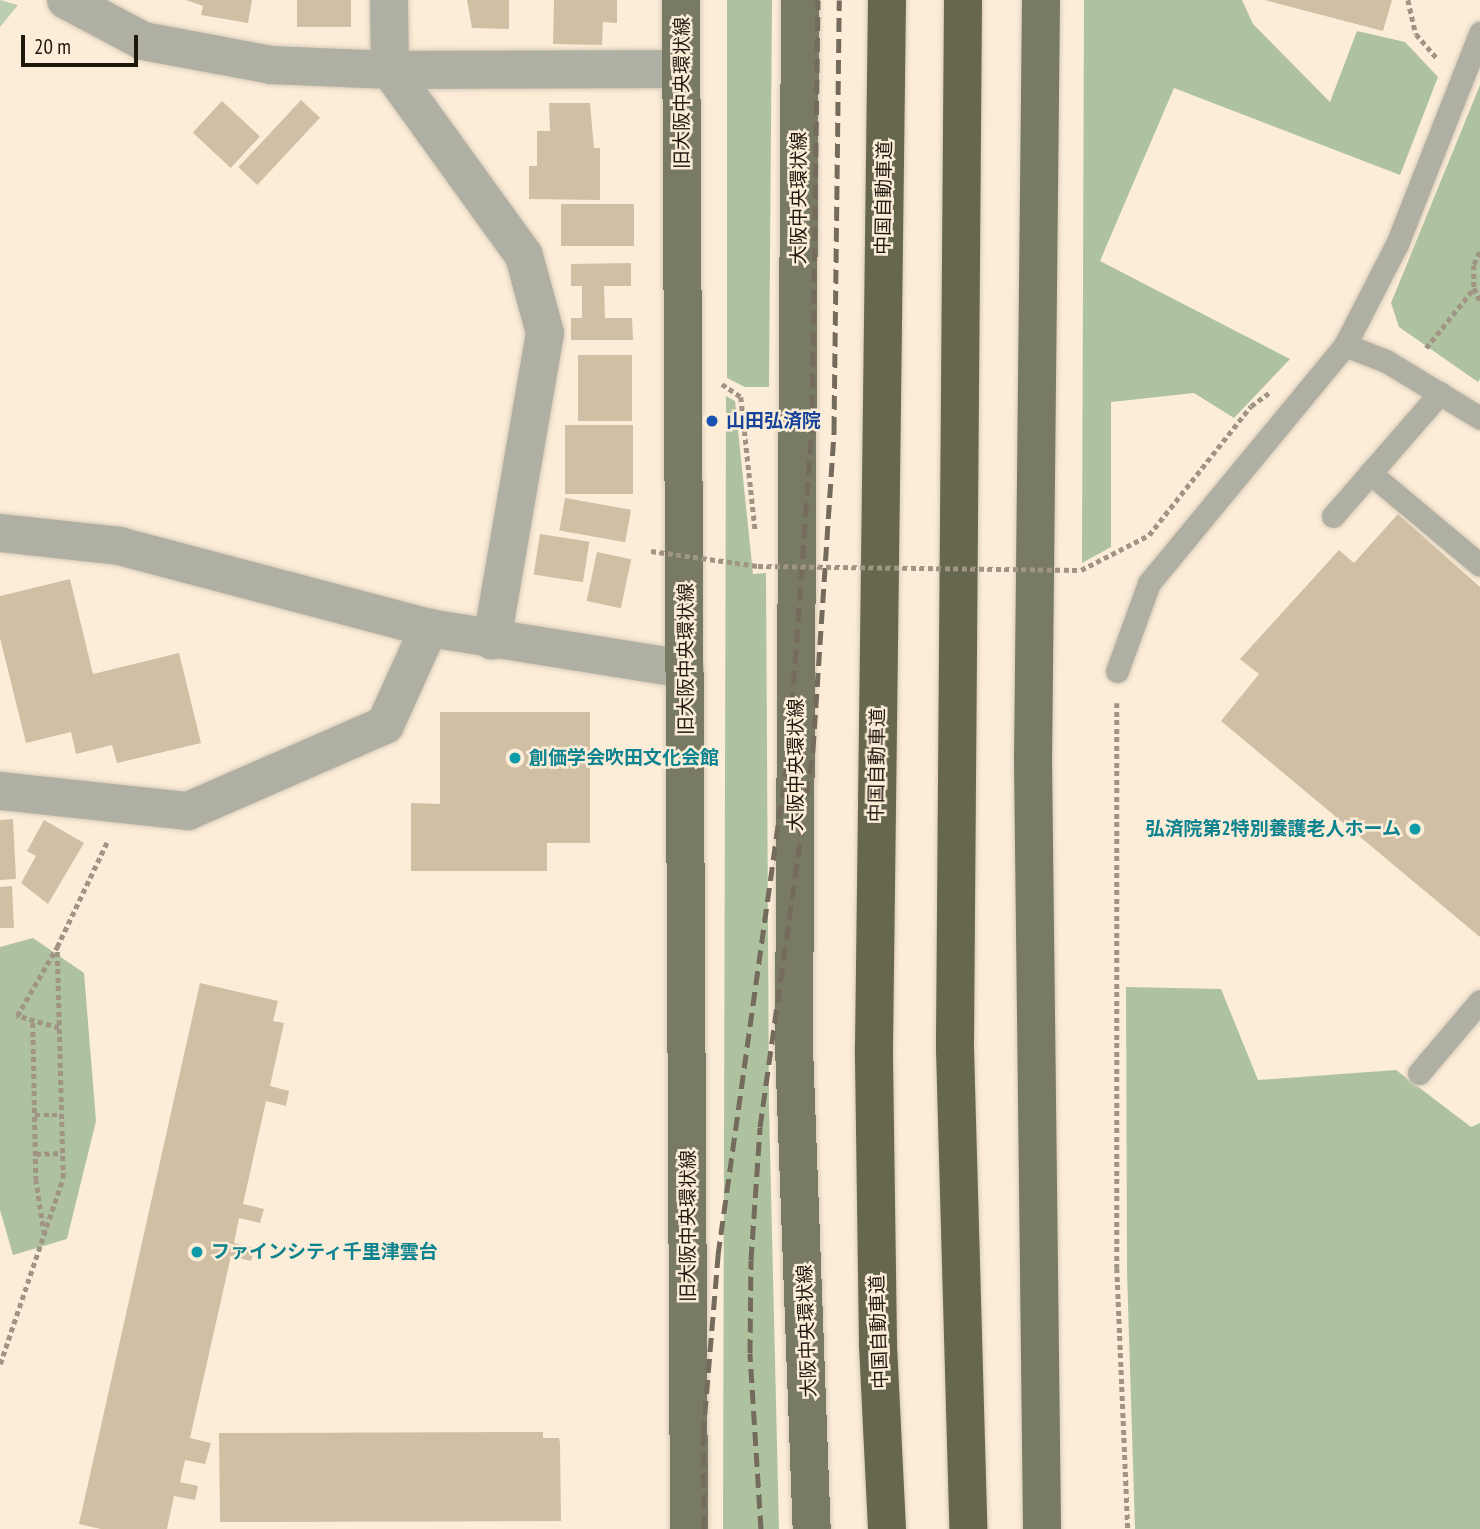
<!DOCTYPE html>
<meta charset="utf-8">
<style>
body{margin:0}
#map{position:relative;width:1480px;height:1529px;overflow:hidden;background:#fcedd8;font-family:"PT Sans Narrow","Noto Sans JP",sans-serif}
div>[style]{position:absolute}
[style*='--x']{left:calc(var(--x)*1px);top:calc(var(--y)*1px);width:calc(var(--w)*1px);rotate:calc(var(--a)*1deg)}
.green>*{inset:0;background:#bcceaf}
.forest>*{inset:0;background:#aec2a0}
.building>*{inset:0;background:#d1bfa5;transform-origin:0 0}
.path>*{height:4.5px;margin-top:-2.25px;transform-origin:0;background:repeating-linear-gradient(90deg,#a09585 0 5px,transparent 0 8.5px)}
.roads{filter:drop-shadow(0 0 2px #d8cbb8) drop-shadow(0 0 2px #d8cbb8)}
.service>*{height:23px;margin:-11.5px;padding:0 11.5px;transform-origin:11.5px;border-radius:11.5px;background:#afb0a3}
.minor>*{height:38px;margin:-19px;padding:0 19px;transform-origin:19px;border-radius:19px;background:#afb0a3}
.primary>*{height:38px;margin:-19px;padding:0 19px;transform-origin:19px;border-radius:19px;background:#797a63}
.motorway>*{height:38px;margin:-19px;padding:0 19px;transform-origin:19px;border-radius:19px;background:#66674d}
.rail>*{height:5px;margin-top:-2.5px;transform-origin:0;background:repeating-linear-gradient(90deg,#756b5d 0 14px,transparent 0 21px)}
.path-bridge>*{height:4.5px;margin-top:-2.25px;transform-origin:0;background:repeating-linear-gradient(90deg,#a09585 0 5px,transparent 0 8.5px)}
.dots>*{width:19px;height:19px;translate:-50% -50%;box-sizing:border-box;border:4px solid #fcedd8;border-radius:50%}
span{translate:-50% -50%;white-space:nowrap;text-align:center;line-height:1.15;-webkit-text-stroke:5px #fcedd8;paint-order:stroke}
.street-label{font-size:19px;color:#1e170e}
.transit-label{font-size:19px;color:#164399;font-weight:700}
.left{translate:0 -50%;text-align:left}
.culture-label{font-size:19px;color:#0d838f;font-weight:700}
.right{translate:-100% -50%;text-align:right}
.scale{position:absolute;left:21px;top:35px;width:117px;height:32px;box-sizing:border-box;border:4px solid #1e170e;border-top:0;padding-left:9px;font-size:21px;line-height:24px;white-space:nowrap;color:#1e170e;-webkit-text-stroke:5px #fcedd8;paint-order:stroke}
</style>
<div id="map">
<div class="green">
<div style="clip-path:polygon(0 0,18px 5px,0 27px)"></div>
</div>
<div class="forest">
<div style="clip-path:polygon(727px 0,772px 0,769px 387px,745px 387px,727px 378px)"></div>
<div style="clip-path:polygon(1084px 0,1242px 0,1253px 24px,1330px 102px,1357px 31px,1405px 42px,1438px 77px,1400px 175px,1174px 88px,1100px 261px,1290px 359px,1234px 418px,1194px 393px,1111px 402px,1111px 547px,1082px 563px)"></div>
<div style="clip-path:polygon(1480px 85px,1480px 379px,1478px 382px,1399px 327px,1391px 303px)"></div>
<div style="clip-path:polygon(726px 396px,735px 401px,753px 574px,766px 573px,769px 1106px,779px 1529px,723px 1529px)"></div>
<div style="clip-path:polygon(33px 938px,84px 973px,96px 1121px,67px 1239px,13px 1255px,0 1210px,0 947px)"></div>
<div style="clip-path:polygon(1126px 987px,1221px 989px,1258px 1080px,1396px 1070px,1471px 1127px,1480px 1123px,1480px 1529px,1135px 1529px,1127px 1272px)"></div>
</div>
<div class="building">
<div style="clip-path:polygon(186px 0,252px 0,248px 23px,201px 15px,203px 6px)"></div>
<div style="left:297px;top:0;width:54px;height:27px"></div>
<div style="clip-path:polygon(467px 0,509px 0,509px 29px,472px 28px)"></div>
<div style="clip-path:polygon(554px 0,617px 0,617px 23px,603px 22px,602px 45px,553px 44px)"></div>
<div style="clip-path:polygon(1264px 0,1392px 0,1383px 31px)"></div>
<div style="left:301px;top:100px;width:26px;height:92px;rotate:43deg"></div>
<div style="left:222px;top:101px;width:52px;height:43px;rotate:43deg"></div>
<div style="clip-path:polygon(549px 103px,590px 103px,594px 148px,600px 148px,600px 200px,529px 199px,529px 166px,537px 166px,537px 131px,550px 131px)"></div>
<div style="left:634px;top:204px;width:42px;height:73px;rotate:90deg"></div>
<div style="clip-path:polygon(631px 263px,631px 286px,604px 286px,605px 318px,632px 318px,633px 340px,571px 340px,571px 318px,582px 318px,582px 286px,571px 286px,571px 264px)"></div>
<div style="left:578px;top:355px;width:54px;height:66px"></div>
<div style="left:565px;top:425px;width:68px;height:69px"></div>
<div style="left:565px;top:498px;width:67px;height:33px;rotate:10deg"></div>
<div style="clip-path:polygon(1398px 514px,1480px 587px,1480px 937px,1221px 721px,1259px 674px,1240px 659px,1339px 550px,1354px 563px)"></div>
<div style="left:540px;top:534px;width:50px;height:41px;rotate:9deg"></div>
<div style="left:597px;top:552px;width:35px;height:50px;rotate:12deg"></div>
<div style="clip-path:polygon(70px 579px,93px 674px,179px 653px,201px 743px,117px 763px,112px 745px,76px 754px,71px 732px,26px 743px,0 638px,0 596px)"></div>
<div style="clip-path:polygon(440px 712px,590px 712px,590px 843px,547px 843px,547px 871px,411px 871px,411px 803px,440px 804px)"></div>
<div style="clip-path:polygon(13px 819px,16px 879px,0 880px,0 820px)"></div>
<div style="clip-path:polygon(44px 820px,84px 843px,48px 904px,21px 883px,36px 856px,27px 851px)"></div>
<div style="clip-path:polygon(12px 886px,14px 928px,0 928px,0 887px)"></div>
<div style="clip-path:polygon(200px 983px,278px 1001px,273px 1021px,284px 1023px,270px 1086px,289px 1091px,286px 1106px,266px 1101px,243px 1204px,264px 1209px,260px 1223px,239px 1218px,234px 1243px,255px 1248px,251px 1261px,231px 1256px,190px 1438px,211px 1443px,205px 1464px,185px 1460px,180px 1482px,198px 1486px,195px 1500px,174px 1496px,167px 1529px,101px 1529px,79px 1524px)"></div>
<div style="clip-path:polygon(543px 1432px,543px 1438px,559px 1438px,560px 1443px,561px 1521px,220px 1522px,219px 1433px)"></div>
</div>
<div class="path">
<div style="--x:1408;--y:0;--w:35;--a:77"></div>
<div style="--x:1416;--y:34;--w:33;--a:49"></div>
<div style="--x:1480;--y:252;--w:14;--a:115"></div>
<div style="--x:1474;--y:265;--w:23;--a:90"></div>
<div style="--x:1474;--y:288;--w:14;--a:65"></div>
<div style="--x:1426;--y:348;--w:77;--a:-51.3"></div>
<div style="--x:722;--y:384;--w:23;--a:34"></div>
<div style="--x:741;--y:397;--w:133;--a:83.9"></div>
<div style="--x:1117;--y:703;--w:565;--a:90"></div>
<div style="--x:1117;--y:1268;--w:261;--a:87.6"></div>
<div style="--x:33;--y:1023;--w:156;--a:88.9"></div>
<div style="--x:36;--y:1179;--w:54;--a:81.4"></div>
<div style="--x:59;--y:1028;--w:44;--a:-164.1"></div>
<div style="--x:17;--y:1016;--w:80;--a:-59.9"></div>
<div style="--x:57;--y:947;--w:116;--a:-64.5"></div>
<div style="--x:35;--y:1115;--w:26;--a:0"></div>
<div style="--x:36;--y:1154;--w:26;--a:-2"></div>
<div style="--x:0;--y:1364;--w:196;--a:-71.3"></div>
<div style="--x:63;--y:1178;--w:231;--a:-91.5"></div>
</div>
<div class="roads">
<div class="service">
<div style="--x:1345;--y:345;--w:44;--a:21.3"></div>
<div style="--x:1386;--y:361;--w:110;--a:31.2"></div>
<div style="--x:1370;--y:473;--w:143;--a:39.9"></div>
<div style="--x:1333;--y:516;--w:163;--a:-49"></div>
<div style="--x:1117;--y:671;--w:94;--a:-70"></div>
<div style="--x:1149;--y:583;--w:308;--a:-50.5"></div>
<div style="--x:1345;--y:345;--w:114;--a:-62.8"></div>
<div style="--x:1397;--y:244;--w:227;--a:-68.5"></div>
<div style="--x:1419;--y:1073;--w:94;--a:-49.7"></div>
</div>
<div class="minor">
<div style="--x:66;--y:0;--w:87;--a:28"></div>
<div style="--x:143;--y:41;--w:130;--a:10.6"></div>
<div style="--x:271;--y:65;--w:119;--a:2.4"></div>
<div style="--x:390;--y:70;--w:290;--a:-0.2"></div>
<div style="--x:389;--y:0;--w:70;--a:89.2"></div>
<div style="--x:390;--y:70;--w:229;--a:54.2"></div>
<div style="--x:524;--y:256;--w:80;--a:74.7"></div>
<div style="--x:545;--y:333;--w:312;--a:99.8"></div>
<div style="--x:0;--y:533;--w:120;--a:6.2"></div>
<div style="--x:119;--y:546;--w:321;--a:14.8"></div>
<div style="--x:429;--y:628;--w:259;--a:9.1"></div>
<div style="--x:0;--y:791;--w:189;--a:6.1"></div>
<div style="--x:188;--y:811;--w:215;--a:-23.6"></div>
<div style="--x:385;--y:725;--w:107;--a:-65.6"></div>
</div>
<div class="primary">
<div style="--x:681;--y:0;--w:1529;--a:89.7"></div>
<div style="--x:800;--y:0;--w:1047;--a:90.33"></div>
<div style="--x:794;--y:1047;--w:482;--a:87.9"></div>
<div style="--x:1041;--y:0;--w:758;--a:90.6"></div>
<div style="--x:1033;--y:758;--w:771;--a:89.33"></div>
</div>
<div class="motorway">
<div style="--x:963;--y:0;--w:1049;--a:90.44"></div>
<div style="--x:955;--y:1049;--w:480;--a:88.4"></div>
<div style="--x:887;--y:1529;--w:185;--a:-92.8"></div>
<div style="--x:878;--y:1344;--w:296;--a:-90.8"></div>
<div style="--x:874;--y:1048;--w:1048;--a:-89.29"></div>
</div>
</div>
<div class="rail">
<div style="--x:704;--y:1529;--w:94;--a:-90.6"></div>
<div style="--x:703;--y:1435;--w:181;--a:-85.2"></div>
<div style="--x:718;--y:1255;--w:513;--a:-82.04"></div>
<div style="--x:789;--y:747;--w:319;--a:-85.9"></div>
<div style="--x:812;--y:429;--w:429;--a:-89.2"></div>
<div style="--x:761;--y:1529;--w:176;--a:-93.6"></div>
<div style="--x:750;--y:1353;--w:93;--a:-89.4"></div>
<div style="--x:751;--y:1260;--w:133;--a:-86.1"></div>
<div style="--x:760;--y:1127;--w:382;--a:-82"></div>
<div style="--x:813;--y:749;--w:320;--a:-86.2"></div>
<div style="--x:834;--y:430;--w:430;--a:-89.3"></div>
</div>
<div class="path-bridge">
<div style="--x:651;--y:551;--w:108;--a:8"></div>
<div style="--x:758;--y:566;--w:323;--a:0.7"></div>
<div style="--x:1081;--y:570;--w:76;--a:-27.2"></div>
<div style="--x:1149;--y:535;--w:164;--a:-51.7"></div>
<div style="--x:1251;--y:406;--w:22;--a:-36"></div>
</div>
<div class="dots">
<div style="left:712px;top:421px;background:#1a4fb4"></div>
<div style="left:515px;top:758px;background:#0f9aa8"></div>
<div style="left:1415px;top:829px;background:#0f9aa8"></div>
<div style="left:197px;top:1252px;background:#0f9aa8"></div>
</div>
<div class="street-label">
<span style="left:682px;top:93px;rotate:-90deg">旧大阪中央環状線</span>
<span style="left:799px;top:198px;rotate:-90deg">大阪中央環状線</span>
<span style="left:884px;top:198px;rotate:-89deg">中国自動車道</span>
<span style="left:686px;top:659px;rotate:-90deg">旧大阪中央環状線</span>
<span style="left:796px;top:765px;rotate:-90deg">大阪中央環状線</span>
<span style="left:877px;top:765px;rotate:-89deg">中国自動車道</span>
<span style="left:688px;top:1226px;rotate:-90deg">旧大阪中央環状線</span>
<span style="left:807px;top:1331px;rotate:-92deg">大阪中央環状線</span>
<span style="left:879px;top:1332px;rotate:-92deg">中国自動車道</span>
</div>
<div class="transit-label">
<span class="left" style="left:726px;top:421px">山田弘済院</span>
</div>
<div class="culture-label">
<span class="left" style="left:529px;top:758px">創価学会吹田文化会館</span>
<span class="right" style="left:1401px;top:829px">弘済院第2特別養護老人ホーム</span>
<span class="left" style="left:211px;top:1252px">ファインシティ千里津雲台</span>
</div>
<div class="scale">20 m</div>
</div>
